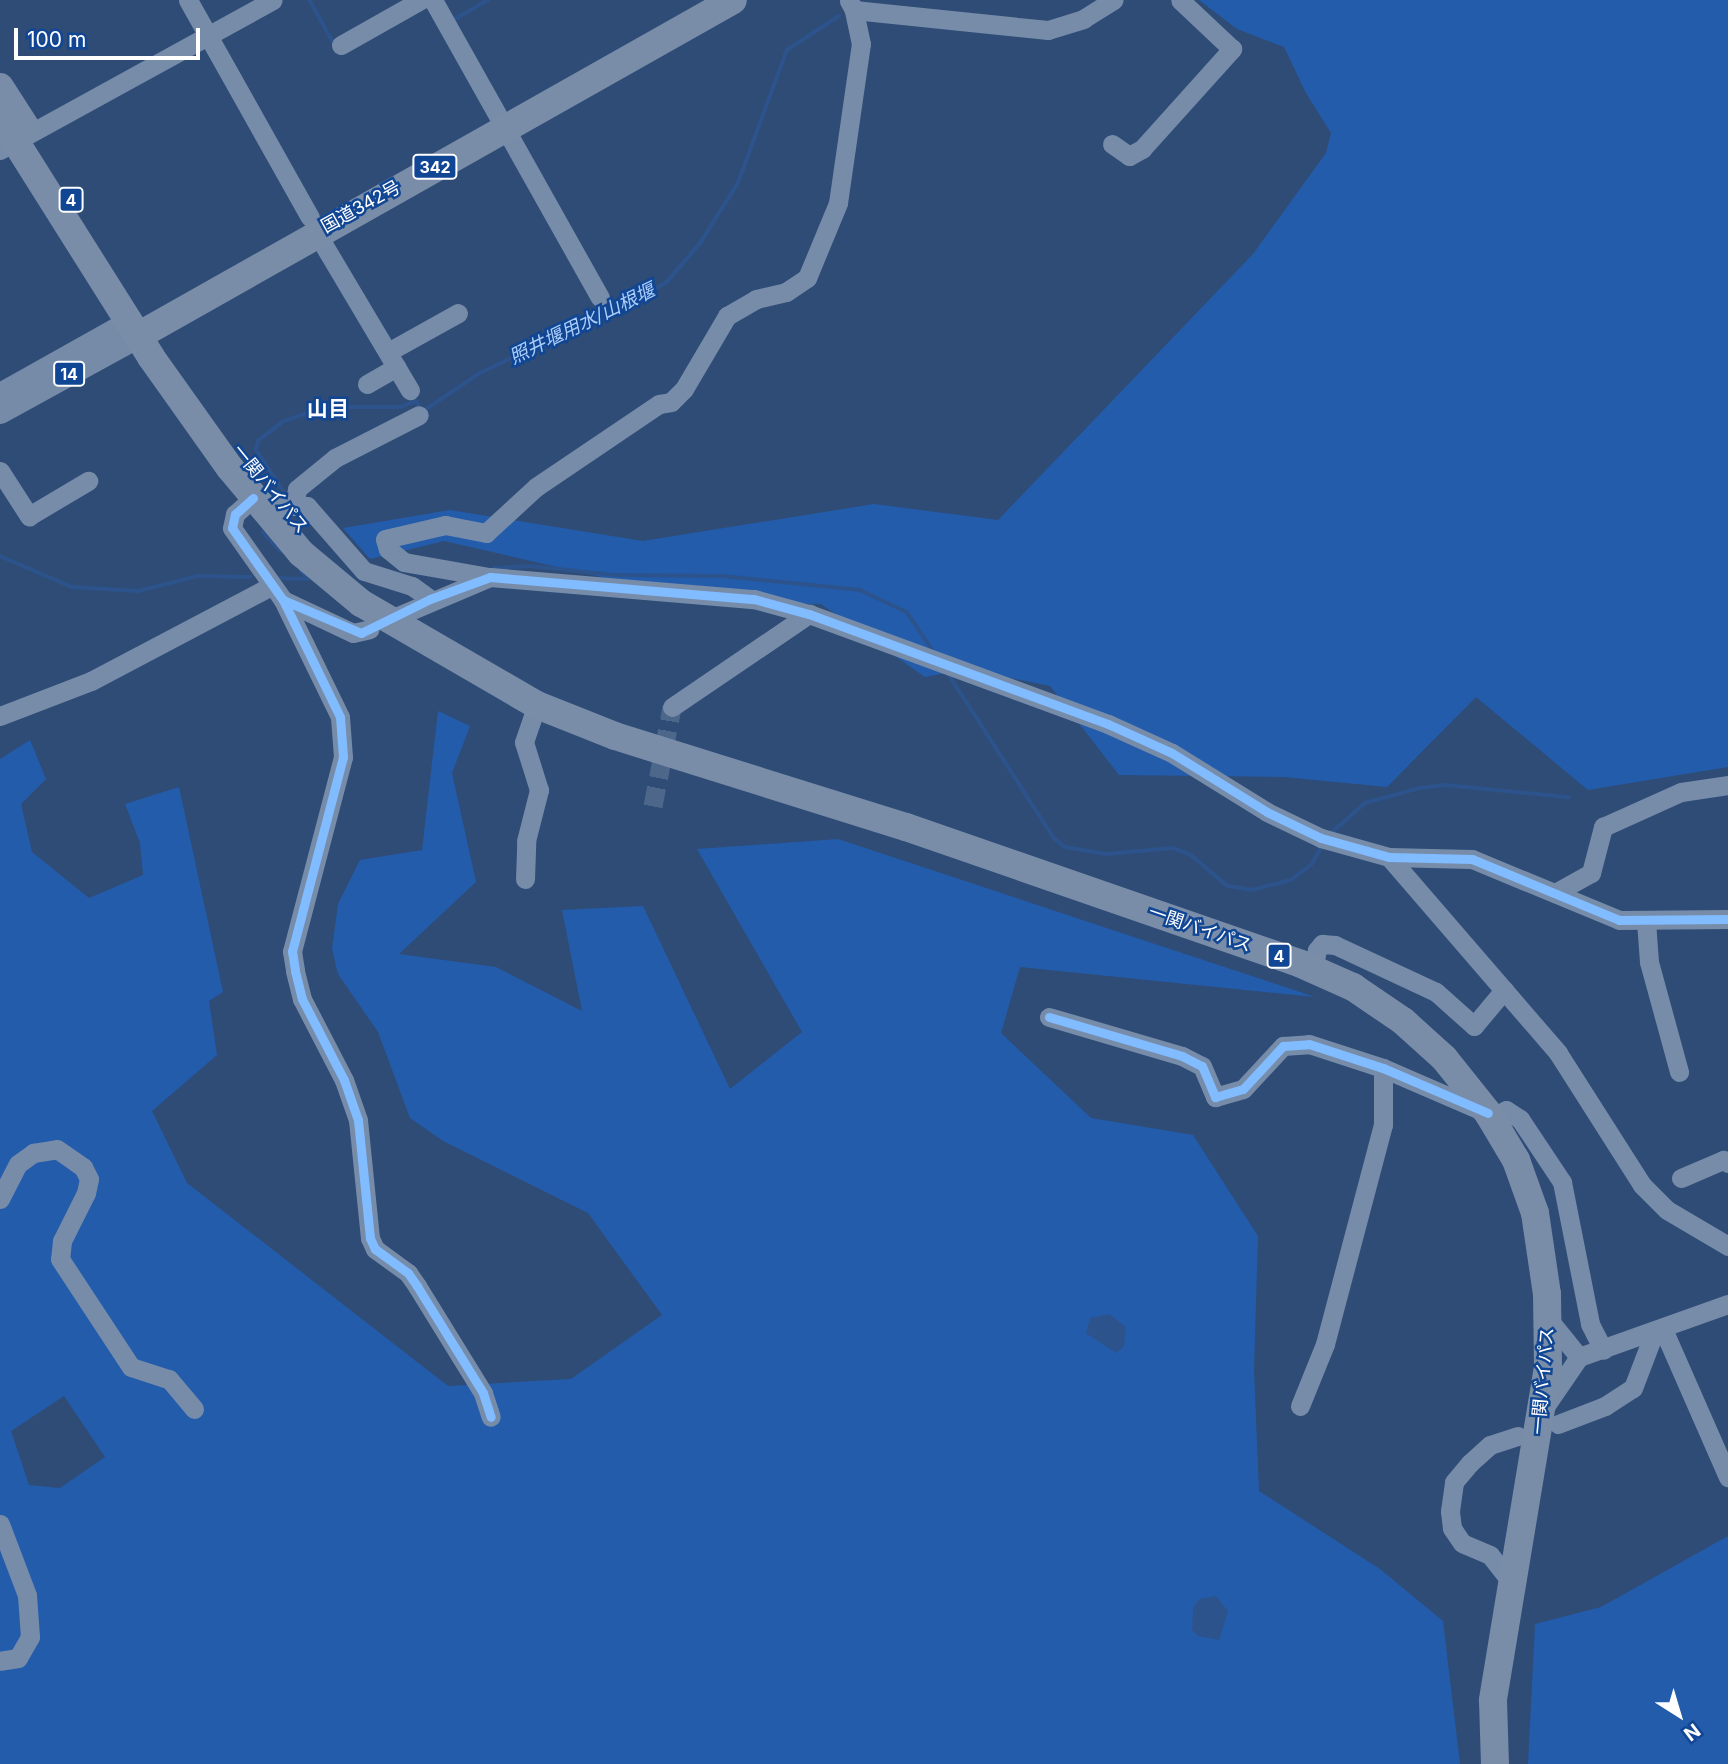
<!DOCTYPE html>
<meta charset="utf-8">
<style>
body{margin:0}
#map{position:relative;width:1728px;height:1764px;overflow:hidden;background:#2e4c76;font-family:Inter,"Noto Sans JP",sans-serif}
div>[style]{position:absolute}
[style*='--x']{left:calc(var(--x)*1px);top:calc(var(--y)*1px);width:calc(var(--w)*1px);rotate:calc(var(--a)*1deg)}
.green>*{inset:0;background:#245cac}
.water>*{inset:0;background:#2d538c}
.stream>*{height:3.5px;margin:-1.75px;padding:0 1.75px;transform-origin:1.75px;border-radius:1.75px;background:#2d538c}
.minor-tunnel>*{height:19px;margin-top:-9.5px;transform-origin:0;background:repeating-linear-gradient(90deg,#4d678b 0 19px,transparent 0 29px)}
.minor>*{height:19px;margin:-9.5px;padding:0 9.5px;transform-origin:9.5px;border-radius:9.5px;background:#778ca9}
.major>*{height:23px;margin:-11.5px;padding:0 11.5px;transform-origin:11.5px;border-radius:11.5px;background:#758ba7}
.highway>*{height:28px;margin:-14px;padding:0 14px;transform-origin:14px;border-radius:14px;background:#798da9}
.cycleway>*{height:9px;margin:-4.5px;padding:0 4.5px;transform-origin:4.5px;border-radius:4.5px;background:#80bcff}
span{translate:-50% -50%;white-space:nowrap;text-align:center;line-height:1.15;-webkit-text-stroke:5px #104694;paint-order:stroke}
.shield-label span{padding:2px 5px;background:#104694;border:2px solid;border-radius:5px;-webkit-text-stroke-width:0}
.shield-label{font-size:16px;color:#fff;font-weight:700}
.street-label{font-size:18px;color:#fff}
.water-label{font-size:19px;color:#aacdfa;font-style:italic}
.quarter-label{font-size:21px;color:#fff;font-weight:700}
.north{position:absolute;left:1644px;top:1680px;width:70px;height:70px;-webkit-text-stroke:5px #104694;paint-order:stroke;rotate:143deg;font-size:19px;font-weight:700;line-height:28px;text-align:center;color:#fff}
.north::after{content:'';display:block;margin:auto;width:24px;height:32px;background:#fff;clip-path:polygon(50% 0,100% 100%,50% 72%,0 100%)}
.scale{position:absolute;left:14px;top:28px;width:186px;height:32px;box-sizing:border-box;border:4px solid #fff;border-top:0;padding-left:9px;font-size:21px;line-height:24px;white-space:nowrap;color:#fff;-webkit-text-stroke:5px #104694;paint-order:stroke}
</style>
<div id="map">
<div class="green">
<div style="clip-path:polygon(1199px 0,1728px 0,1728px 767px,1588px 790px,1476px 697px,1387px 787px,1284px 777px,1119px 775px,1050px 686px,966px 669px,925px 677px,821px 604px,715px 603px,444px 541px,370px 559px,343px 528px,450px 510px,643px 541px,874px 504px,998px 520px,1253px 254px,1326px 153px,1331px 133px,1306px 93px,1284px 47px,1237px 29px)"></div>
<div style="clip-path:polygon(evenodd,438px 711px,470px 726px,452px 773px,476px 882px,399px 954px,496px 967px,582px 1011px,562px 910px,643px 906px,730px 1089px,802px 1032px,697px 849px,838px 839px,1315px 997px,1020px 967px,1001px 1033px,1091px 1118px,1193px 1135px,1258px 1236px,1254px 1370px,1259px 1491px,1380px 1569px,1443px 1621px,1460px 1764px,0 1764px,0 759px,30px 740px,46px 779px,21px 804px,32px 852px,89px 898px,143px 875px,140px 843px,125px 804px,179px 787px,223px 992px,209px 1001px,217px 1055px,152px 1111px,187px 1183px,448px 1386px,571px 1379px,662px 1315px,588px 1213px,443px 1141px,410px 1118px,378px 1032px,338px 974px,332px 949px,338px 904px,360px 860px,422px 850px,438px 711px,64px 1396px,105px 1457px,60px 1488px,29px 1485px,11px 1431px,64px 1396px)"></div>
<div style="clip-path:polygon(1728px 1536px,1728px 1764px,1528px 1764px,1535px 1624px,1601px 1607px)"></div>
</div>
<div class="water">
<div style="clip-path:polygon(1109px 1314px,1126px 1327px,1124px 1347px,1116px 1353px,1086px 1333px,1090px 1318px)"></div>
<div style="clip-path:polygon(1216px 1596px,1228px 1611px,1219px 1640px,1198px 1636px,1192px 1630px,1193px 1608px,1199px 1599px)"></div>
</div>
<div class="stream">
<div style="--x:310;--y:0;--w:48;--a:61.3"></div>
<div style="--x:453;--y:20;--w:40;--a:-29.7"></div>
<div style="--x:283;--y:491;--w:49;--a:-123.4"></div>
<div style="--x:256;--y:450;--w:9;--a:-77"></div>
<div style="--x:258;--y:441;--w:31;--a:-38"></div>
<div style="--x:282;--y:422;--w:45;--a:-19.7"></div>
<div style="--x:324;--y:407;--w:76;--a:0"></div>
<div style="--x:400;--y:407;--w:18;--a:-19"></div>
<div style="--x:417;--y:401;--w:12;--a:66"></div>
<div style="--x:422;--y:412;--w:70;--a:-33.9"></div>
<div style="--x:480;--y:373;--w:207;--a:-25.8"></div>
<div style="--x:666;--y:283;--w:54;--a:-49.5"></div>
<div style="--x:701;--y:242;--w:70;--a:-57.9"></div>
<div style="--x:738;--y:183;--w:142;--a:-69.8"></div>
<div style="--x:787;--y:50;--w:62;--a:-33.2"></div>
<div style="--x:263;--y:532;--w:26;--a:47"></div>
<div style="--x:0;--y:556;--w:78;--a:23.3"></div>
<div style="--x:72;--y:587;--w:66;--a:3.5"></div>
<div style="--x:138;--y:591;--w:62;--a:-14"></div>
<div style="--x:198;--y:576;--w:52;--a:1.1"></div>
<div style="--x:494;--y:568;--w:36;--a:-3"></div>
<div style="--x:530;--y:566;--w:85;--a:6"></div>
<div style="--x:615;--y:575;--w:108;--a:0.5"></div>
<div style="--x:723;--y:576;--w:138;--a:5.8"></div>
<div style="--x:860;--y:590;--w:52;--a:25.1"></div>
<div style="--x:907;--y:612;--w:48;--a:56"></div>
<div style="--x:301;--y:571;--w:11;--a:45"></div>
<div style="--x:277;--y:578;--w:31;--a:2"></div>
<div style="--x:948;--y:673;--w:196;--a:57.3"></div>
<div style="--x:1054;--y:838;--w:14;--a:39"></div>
<div style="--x:1065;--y:847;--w:43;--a:9.5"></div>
<div style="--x:1107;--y:854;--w:66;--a:-5.2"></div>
<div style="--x:1173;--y:848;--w:19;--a:21"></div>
<div style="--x:1191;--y:855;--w:48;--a:40"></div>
<div style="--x:1228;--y:886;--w:24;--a:9"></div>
<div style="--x:1252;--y:890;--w:40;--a:-14.4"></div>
<div style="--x:1291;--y:880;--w:25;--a:-37"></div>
<div style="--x:1311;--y:865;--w:22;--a:-60"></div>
<div style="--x:1330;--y:834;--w:47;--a:-41.5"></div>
<div style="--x:1365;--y:803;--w:57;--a:-15.3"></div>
<div style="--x:1420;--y:788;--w:25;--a:-7"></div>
<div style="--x:1445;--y:785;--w:124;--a:5.6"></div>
</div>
<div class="minor-tunnel">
<div style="--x:653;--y:806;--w:101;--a:-79.1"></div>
</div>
<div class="minor">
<div style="--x:188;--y:0;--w:249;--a:60.7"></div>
<div style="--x:433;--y:0;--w:341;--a:60.7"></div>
<div style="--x:849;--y:1;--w:10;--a:61"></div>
<div style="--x:854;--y:10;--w:195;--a:5.9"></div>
<div style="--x:1048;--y:30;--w:37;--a:-17"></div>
<div style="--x:1083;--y:19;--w:36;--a:-32"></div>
<div style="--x:341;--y:45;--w:92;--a:-29.4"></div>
<div style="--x:1112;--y:144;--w:21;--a:35"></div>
<div style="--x:1129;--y:156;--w:15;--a:-28"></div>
<div style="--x:1142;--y:149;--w:135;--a:-48"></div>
<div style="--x:1232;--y:49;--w:71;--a:-136.7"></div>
<div style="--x:0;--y:150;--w:311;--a:-28.8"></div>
<div style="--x:316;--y:232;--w:184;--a:59.3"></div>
<div style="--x:388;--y:352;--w:80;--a:-29.1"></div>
<div style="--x:367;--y:384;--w:34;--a:-30"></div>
<div style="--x:0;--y:471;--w:54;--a:57.2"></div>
<div style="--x:29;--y:516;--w:69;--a:-30.7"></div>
<div style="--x:253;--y:498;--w:24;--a:138"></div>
<div style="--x:235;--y:514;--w:14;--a:102"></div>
<div style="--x:232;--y:528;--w:88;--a:54.7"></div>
<div style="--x:283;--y:600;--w:130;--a:64"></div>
<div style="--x:340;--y:717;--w:40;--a:85.7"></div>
<div style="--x:343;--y:757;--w:201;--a:104.7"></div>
<div style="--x:292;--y:951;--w:20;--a:81"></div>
<div style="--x:295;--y:971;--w:29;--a:76"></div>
<div style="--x:302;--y:999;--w:91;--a:62.6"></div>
<div style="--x:344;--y:1080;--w:42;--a:70.7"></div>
<div style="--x:358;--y:1120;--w:119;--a:84.2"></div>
<div style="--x:370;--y:1238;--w:12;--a:66"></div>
<div style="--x:375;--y:1249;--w:41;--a:36"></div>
<div style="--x:408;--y:1273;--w:16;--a:55"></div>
<div style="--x:417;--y:1286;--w:126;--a:58.3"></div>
<div style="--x:483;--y:1393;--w:25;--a:72"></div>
<div style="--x:276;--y:505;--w:31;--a:2"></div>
<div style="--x:307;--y:506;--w:86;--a:48.8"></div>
<div style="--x:364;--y:571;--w:50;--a:17.4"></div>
<div style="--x:412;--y:586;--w:22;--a:36"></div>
<div style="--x:294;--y:506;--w:17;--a:-80"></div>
<div style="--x:297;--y:489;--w:49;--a:-39.2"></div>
<div style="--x:335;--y:458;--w:94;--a:-27.1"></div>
<div style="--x:489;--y:577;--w:86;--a:-170"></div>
<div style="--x:404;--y:562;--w:21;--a:-141"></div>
<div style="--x:388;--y:549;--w:10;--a:-107"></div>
<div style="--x:385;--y:539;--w:62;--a:-13.1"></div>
<div style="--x:445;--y:525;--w:42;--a:11"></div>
<div style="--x:486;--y:533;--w:68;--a:-42.6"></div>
<div style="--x:536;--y:487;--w:148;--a:-34"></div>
<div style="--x:659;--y:404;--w:12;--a:-9"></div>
<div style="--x:671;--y:402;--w:18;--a:-45"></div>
<div style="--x:684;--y:389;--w:85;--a:-59.5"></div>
<div style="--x:727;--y:316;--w:34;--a:-30"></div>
<div style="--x:756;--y:299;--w:31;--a:-13"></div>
<div style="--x:786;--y:292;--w:25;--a:-34"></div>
<div style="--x:807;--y:278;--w:81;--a:-67.5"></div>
<div style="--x:838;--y:203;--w:161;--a:-81.8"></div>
<div style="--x:861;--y:44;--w:35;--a:-102"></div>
<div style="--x:283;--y:600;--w:77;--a:25.2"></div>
<div style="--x:353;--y:633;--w:17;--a:-13"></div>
<div style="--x:398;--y:616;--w:100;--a:-23"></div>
<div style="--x:490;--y:577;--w:265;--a:4.8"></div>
<div style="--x:754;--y:599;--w:57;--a:15.3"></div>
<div style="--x:809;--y:614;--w:319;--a:20.2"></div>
<div style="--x:1108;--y:724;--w:70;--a:24.4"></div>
<div style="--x:1172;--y:753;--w:112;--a:31.8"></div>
<div style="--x:1267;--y:812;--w:60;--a:25.7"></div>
<div style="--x:1321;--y:838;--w:71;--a:15.6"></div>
<div style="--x:1389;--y:857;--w:83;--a:1.4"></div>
<div style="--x:1472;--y:859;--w:159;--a:22.5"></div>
<div style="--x:1619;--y:920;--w:109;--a:-0.5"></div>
<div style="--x:672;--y:707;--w:166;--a:-34.2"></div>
<div style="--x:0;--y:716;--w:97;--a:-21"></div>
<div style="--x:91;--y:681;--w:201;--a:-27.8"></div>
<div style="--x:1389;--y:857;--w:259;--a:49.2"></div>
<div style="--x:1558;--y:1053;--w:156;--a:57.5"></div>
<div style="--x:1642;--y:1185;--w:35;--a:45"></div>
<div style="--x:1667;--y:1210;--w:71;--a:30.5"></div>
<div style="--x:525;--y:879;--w:38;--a:-88"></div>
<div style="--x:526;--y:841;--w:53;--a:-75.7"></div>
<div style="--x:539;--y:790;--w:50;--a:-107.4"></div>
<div style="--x:524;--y:742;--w:39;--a:-71"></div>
<div style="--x:1555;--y:893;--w:41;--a:-29.1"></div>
<div style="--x:1591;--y:873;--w:48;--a:-75.4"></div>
<div style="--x:1603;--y:827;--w:85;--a:-24.2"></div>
<div style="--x:1681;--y:792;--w:48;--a:-8.5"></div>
<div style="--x:1646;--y:921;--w:41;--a:85.8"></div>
<div style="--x:1649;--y:962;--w:114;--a:74.7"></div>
<div style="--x:1313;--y:970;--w:20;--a:-79"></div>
<div style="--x:1317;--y:950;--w:8;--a:-50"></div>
<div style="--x:1322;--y:944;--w:13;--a:4"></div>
<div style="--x:1335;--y:945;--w:111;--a:25"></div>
<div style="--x:1436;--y:992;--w:51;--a:41.8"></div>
<div style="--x:1474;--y:1026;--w:47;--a:-50.2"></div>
<div style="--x:1049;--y:1017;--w:139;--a:16.3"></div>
<div style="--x:1182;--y:1056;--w:22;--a:27"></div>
<div style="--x:1202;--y:1066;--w:34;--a:67"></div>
<div style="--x:1215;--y:1097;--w:29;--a:-16"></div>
<div style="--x:1243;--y:1089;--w:59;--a:-47.1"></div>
<div style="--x:1283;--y:1046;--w:26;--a:-4"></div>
<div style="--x:1309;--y:1044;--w:78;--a:18"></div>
<div style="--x:1383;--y:1068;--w:113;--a:23.4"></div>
<div style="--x:1491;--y:1118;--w:17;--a:-28"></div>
<div style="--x:1506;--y:1110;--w:17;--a:33"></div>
<div style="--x:1520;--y:1119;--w:76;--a:56.3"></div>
<div style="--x:1562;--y:1182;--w:145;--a:78.8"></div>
<div style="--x:1590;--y:1324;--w:29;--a:63"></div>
<div style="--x:1681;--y:1178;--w:46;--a:-23.2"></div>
<div style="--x:1723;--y:1160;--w:6;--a:31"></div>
<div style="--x:0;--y:1199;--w:39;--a:-63"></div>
<div style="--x:18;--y:1164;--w:19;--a:-36"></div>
<div style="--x:33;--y:1153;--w:24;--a:-9"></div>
<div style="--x:57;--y:1149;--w:32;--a:35"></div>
<div style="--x:83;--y:1167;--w:13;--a:63"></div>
<div style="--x:89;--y:1179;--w:14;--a:102"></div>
<div style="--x:86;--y:1193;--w:54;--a:116.6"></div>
<div style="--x:62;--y:1241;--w:18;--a:96"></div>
<div style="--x:60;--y:1259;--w:129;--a:56.7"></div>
<div style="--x:131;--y:1367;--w:40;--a:18"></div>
<div style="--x:169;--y:1379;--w:39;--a:50"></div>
<div style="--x:1549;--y:1320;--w:48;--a:51"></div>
<div style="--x:1579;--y:1357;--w:158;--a:-19.6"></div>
<div style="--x:1663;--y:1329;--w:162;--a:66.3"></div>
<div style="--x:1300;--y:1406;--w:67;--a:-68"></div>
<div style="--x:1325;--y:1344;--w:227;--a:-75.2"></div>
<div style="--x:1383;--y:1125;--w:57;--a:-90"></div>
<div style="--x:1544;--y:1408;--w:62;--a:-55.5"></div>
<div style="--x:1558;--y:1424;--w:50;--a:-21"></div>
<div style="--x:1605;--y:1406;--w:33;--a:-33"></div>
<div style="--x:1633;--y:1388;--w:59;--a:-69.1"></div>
<div style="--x:0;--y:1524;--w:76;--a:69.2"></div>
<div style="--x:27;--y:1595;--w:42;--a:85.9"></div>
<div style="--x:30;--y:1637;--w:24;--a:120"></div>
<div style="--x:18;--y:1658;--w:18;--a:171"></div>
<div style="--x:1511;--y:1582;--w:34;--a:-128"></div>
<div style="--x:1490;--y:1555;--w:30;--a:-157"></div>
<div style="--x:1462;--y:1543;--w:18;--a:-124"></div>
<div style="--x:1452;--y:1528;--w:17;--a:-97"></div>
<div style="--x:1450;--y:1511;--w:29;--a:-82"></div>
<div style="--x:1454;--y:1482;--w:25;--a:-50"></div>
<div style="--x:1470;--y:1463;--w:27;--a:-42"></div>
<div style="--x:1490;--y:1445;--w:29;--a:-18"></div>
</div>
<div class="major">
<div style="--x:0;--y:394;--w:149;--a:-29.3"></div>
<div style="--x:0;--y:412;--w:158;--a:-28.8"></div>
</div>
<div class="highway">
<div style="--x:0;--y:87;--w:50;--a:57.3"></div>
<div style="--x:0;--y:117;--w:284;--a:57.8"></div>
<div style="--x:151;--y:357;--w:136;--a:54.6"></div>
<div style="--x:230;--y:468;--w:111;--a:50.1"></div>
<div style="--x:301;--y:553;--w:78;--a:39.8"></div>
<div style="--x:361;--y:603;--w:203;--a:30.1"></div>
<div style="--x:537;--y:705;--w:84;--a:21.7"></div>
<div style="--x:615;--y:736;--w:305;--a:17.4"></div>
<div style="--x:906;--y:827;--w:418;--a:19.1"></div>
<div style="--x:1301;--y:964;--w:57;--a:23.9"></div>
<div style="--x:1353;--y:987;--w:60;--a:34.2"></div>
<div style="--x:1403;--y:1021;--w:55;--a:42.1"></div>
<div style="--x:1444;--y:1058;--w:70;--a:51.3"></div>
<div style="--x:1488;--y:1113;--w:55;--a:59.2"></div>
<div style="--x:1516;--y:1160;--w:56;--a:70.3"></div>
<div style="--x:1535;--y:1213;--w:82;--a:81.6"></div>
<div style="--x:1547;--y:1294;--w:73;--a:89.2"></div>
<div style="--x:1548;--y:1367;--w:338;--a:99.4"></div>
<div style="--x:1493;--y:1701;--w:63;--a:88.2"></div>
<div style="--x:138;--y:336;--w:683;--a:-29.45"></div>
</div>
<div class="cycleway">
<div style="--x:253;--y:498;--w:24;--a:138"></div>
<div style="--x:235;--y:514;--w:14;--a:102"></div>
<div style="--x:232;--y:528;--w:88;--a:54.7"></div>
<div style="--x:283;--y:600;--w:130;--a:64"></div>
<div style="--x:340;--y:717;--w:40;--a:85.7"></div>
<div style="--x:343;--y:757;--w:201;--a:104.7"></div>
<div style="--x:292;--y:951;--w:20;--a:81"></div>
<div style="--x:295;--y:971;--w:29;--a:76"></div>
<div style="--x:302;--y:999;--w:91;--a:62.6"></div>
<div style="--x:344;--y:1080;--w:42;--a:70.7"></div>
<div style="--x:358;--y:1120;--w:119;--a:84.2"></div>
<div style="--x:370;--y:1238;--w:12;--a:66"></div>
<div style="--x:375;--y:1249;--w:41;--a:36"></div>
<div style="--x:408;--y:1273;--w:16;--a:55"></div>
<div style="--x:417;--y:1286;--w:126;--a:58.3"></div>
<div style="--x:483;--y:1393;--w:25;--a:72"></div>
<div style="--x:283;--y:600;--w:85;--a:22.9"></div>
<div style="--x:361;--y:633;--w:77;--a:-26.2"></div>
<div style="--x:430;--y:599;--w:64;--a:-20.1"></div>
<div style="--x:490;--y:577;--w:265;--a:4.8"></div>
<div style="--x:754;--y:599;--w:57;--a:15.3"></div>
<div style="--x:809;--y:614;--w:319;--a:20.2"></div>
<div style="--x:1108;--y:724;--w:70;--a:24.4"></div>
<div style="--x:1172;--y:753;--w:112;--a:31.8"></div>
<div style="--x:1267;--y:812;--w:60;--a:25.7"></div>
<div style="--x:1321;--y:838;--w:71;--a:15.6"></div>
<div style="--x:1389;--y:857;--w:83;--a:1.4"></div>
<div style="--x:1472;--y:859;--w:159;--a:22.5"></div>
<div style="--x:1619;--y:920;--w:109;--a:-0.5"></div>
<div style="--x:1049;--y:1017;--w:139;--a:16.3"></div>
<div style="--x:1182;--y:1056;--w:22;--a:27"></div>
<div style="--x:1202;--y:1066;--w:34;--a:67"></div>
<div style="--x:1215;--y:1097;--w:29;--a:-16"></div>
<div style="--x:1243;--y:1089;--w:59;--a:-47.1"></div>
<div style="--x:1283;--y:1046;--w:26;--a:-4"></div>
<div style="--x:1309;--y:1044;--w:78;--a:18"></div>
<div style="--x:1383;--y:1068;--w:114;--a:23.2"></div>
</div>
<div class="shield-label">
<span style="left:435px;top:167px">342</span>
<span style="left:71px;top:200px">4</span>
<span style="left:69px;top:374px">14</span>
<span style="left:1279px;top:956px">4</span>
</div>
<div class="street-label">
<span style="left:361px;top:207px;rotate:-29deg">国道342号</span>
<span style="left:270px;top:489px;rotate:51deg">一関バイパス</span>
<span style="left:1200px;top:929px;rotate:19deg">一関バイパス</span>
<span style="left:1543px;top:1381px;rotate:-85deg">一関バイパス</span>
</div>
<div class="water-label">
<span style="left:582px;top:324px;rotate:-26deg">照井堰用水/山根堰</span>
</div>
<div class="quarter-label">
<span style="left:328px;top:409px">山目</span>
</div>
<div class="north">N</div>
<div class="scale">100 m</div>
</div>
